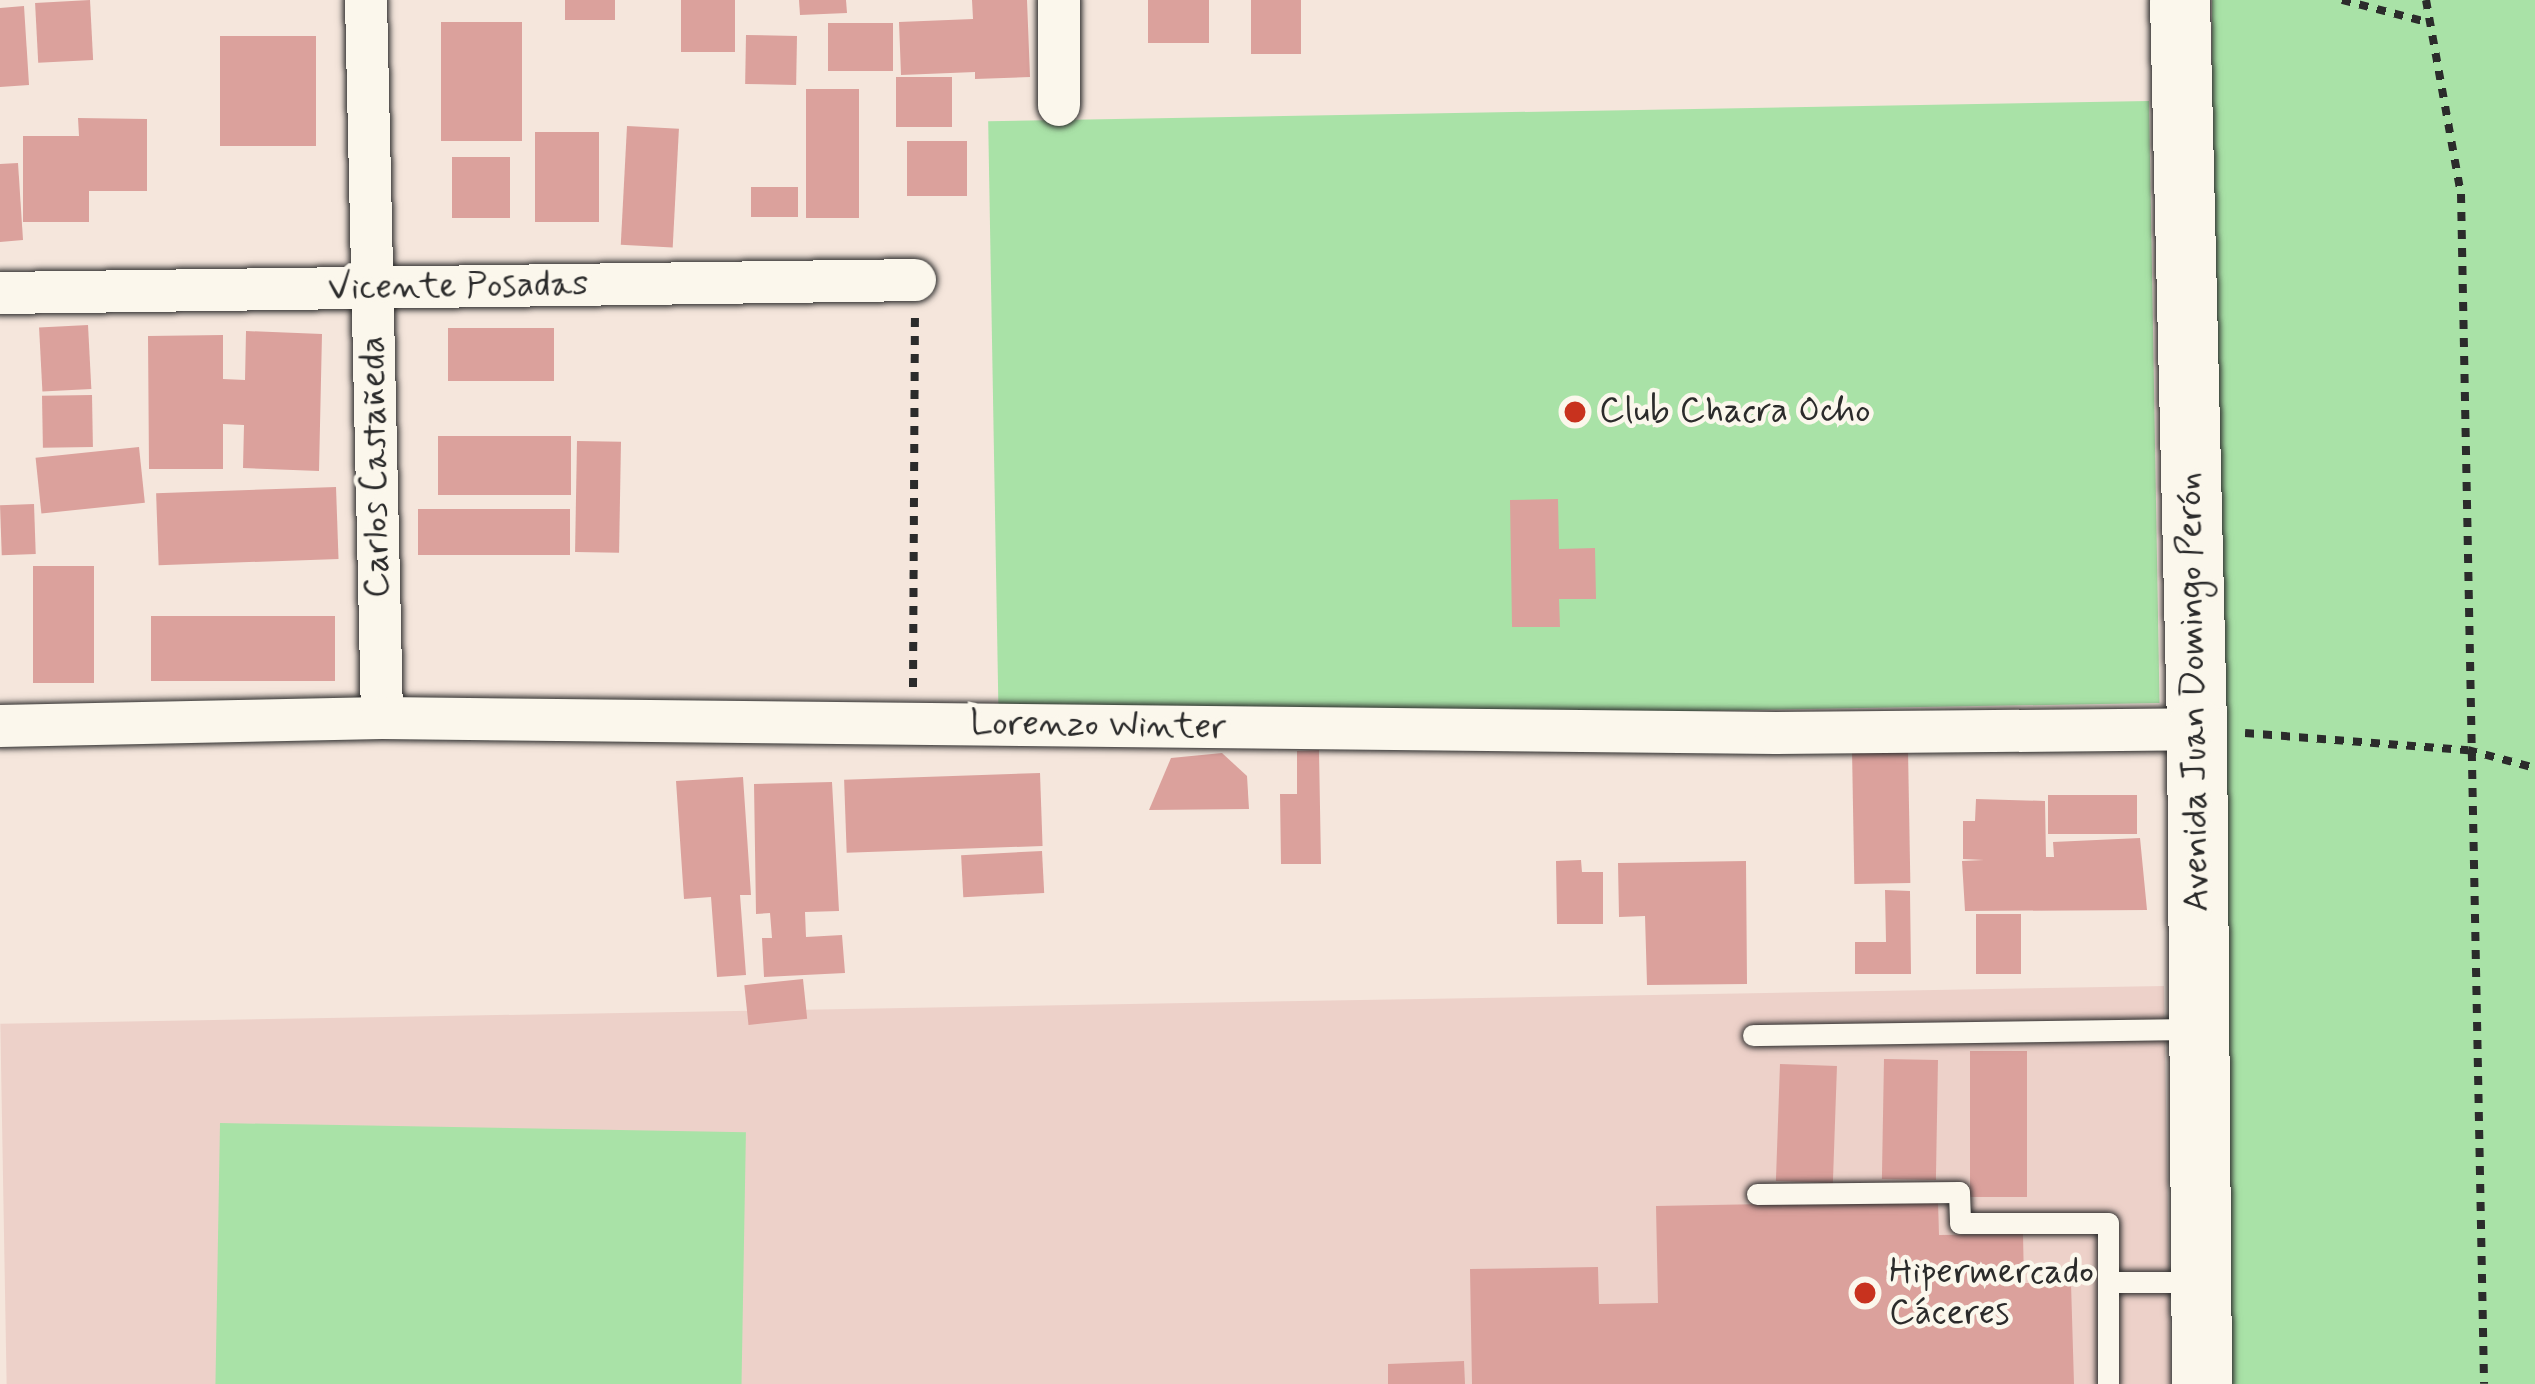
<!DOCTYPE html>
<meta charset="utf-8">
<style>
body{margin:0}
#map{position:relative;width:2535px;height:1384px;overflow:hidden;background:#f5e6dc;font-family:Mynerve,sans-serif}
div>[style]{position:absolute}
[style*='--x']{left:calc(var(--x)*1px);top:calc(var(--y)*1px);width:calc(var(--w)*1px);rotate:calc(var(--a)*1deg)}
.built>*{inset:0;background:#edd1c9;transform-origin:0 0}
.green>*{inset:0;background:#a9e2a7;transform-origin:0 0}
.building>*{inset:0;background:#dba19c;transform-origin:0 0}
.path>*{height:8px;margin-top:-4px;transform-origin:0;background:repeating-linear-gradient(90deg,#2b2b2b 0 9px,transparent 0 18px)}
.roads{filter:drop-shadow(0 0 3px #2b2b2b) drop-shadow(0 0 3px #2b2b2b)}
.service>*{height:21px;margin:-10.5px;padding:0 10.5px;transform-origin:10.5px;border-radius:10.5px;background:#fbf7ec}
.minor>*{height:42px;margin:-21px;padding:0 21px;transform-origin:21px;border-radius:21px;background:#fbf7ec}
.secondary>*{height:60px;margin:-30px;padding:0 30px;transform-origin:30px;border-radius:30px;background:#fbf7ec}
.dots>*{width:33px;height:33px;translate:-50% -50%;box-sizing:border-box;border:6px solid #fbf7ec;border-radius:50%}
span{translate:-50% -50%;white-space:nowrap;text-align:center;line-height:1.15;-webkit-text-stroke:9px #fbf7ec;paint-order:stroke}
.street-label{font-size:36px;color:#2b2b2b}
.poi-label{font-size:36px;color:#2b2b2b}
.left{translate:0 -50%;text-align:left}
</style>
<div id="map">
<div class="built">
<div style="left:2164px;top:986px;width:398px;height:2164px;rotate:89deg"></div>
</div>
<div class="green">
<div style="left:2212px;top:0;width:323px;height:1384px"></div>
<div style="left:2149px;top:101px;width:602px;height:1161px;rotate:89deg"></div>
<div style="left:220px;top:1123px;width:526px;height:261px;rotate:1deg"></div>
</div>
<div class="building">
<div style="left:90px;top:0;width:60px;height:55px;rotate:87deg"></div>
<div style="left:565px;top:0;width:50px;height:20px"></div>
<div style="left:681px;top:0;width:54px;height:52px"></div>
<div style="clip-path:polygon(799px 0,846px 0,847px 13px,800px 15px)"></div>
<div style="clip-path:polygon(972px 0,1027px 0,1030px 77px,975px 79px,975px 72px,901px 75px,899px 22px,973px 19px)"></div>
<div style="left:1148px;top:0;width:61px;height:43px"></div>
<div style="left:1251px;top:0;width:50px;height:54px"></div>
<div style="clip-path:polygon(24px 6px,29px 85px,0 87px,0 8px)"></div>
<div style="left:441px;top:22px;width:81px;height:119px"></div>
<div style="left:828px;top:23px;width:65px;height:48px"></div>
<div style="left:746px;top:35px;width:51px;height:49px;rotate:1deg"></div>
<div style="left:220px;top:36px;width:96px;height:110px"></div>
<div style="left:896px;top:77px;width:56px;height:50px"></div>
<div style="left:806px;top:89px;width:53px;height:129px"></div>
<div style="clip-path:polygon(78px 118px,147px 119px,147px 191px,89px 191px,89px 222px,23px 222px,23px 136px,79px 136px)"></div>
<div style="left:627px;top:126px;width:52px;height:119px;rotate:3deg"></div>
<div style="left:535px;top:132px;width:64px;height:90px"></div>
<div style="left:907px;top:141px;width:60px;height:55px"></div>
<div style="left:452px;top:157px;width:58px;height:61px"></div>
<div style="clip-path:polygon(18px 163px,23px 240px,0 242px,0 164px)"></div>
<div style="left:751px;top:187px;width:47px;height:30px"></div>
<div style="left:88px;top:325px;width:64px;height:49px;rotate:87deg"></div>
<div style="left:448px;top:328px;width:106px;height:53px"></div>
<div style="clip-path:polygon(246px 331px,322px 334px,319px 471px,243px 468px,244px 425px,223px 424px,223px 469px,149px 469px,148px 336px,223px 335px,223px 379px,245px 380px)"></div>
<div style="left:92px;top:395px;width:52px;height:50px;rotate:89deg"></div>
<div style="left:438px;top:436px;width:133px;height:59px"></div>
<div style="left:577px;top:441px;width:44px;height:111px;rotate:1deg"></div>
<div style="left:139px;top:447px;width:56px;height:104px;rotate:84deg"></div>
<div style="left:336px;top:487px;width:72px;height:180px;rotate:88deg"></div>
<div style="clip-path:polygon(1558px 499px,1559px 549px,1595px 548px,1596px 599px,1559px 599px,1560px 627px,1512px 627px,1510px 500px)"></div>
<div style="left:34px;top:504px;width:50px;height:34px;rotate:88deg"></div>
<div style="left:570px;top:509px;width:46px;height:152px;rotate:90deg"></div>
<div style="left:33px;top:566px;width:61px;height:117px"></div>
<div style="left:151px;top:616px;width:184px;height:65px"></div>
<div style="left:1908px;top:749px;width:134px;height:56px;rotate:89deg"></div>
<div style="clip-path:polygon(1319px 750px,1321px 864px,1281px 864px,1280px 794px,1297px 794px,1297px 751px)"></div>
<div style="clip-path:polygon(1222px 753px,1247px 776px,1249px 809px,1149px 810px,1171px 758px)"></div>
<div style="left:1040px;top:773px;width:73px;height:196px;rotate:88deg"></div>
<div style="clip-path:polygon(743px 777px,751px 895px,740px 895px,746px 975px,717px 977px,711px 897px,684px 899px,676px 781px)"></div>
<div style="clip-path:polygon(832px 782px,839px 911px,805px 912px,806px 937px,842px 935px,845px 973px,764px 977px,762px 938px,772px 938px,770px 913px,756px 914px,754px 784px)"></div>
<div style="left:2137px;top:795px;width:39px;height:89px;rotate:90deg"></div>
<div style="clip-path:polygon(1976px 799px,2045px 801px,2046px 857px,2054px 857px,2053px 842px,2140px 838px,2147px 910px,1965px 911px,1962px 861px,1984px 860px,1963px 859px,1963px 821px,1975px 821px)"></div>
<div style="left:1042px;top:851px;width:42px;height:81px;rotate:87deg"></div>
<div style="clip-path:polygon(1581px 860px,1582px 872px,1603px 872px,1603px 924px,1557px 924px,1556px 861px)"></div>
<div style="clip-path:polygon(1746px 861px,1747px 984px,1647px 985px,1645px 916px,1619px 917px,1618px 863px)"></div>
<div style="clip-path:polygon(1885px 890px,1910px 891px,1911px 974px,1855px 974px,1855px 942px,1886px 942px)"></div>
<div style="left:1976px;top:914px;width:45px;height:60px"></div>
<div style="left:803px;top:979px;width:40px;height:59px;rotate:84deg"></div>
<div style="left:1970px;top:1051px;width:57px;height:146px"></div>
<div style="left:1884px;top:1059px;width:54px;height:120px;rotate:1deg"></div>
<div style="left:1780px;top:1064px;width:57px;height:117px;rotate:2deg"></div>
<div style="clip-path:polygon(1938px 1201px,1939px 1235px,2023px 1234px,2024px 1283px,2071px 1283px,2074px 1384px,1472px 1384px,1470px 1269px,1598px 1267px,1599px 1304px,1658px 1303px,1656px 1206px)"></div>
<div style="clip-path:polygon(1464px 1361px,1465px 1384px,1388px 1384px,1388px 1364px)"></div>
</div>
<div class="path">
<div style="--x:2342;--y:0;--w:91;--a:14.6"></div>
<div style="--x:2426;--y:0;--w:197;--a:79.8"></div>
<div style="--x:2461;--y:194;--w:1190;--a:88.89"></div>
<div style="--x:913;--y:687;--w:369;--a:-89.7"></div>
<div style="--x:2245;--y:733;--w:224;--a:4.4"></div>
<div style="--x:2468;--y:750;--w:69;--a:15"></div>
</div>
<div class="roads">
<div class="service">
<div style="--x:1753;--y:1035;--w:444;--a:-0.8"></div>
<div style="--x:1757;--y:1194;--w:202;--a:-0.6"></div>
<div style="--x:1959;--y:1192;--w:31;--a:88"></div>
<div style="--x:1960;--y:1223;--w:148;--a:0"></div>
<div style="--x:2108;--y:1223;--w:161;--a:90"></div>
<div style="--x:2109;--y:1282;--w:89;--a:0"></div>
</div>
<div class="minor">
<div style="--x:366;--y:0;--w:718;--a:88.72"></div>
<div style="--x:1059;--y:0;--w:105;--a:90"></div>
<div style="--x:0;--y:293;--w:915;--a:-0.81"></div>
<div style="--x:0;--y:726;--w:382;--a:-1.2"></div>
<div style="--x:382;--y:718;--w:1394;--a:0.62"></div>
<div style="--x:1776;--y:733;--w:421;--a:-0.5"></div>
</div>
<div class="secondary">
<div style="--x:2180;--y:0;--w:729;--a:88.66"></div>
<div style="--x:2197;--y:729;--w:655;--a:89.56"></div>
</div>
</div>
<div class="dots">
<div style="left:1575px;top:412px;background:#c8321e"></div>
<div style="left:1865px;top:1293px;background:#c8321e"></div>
</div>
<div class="street-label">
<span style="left:458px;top:287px;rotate:-1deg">Vicente Posadas</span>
<span style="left:376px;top:467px;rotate:-91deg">Carlos Castañeda</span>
<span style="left:2194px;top:692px;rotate:-91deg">Avenida Juan Domingo Perón</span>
<span style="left:1098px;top:726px;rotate:1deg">Lorenzo Winter</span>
</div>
<div class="poi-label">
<span class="left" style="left:1599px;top:412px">Club Chacra Ocho</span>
<span class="left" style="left:1889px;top:1293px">Hipermercado<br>Cáceres</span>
</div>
</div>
